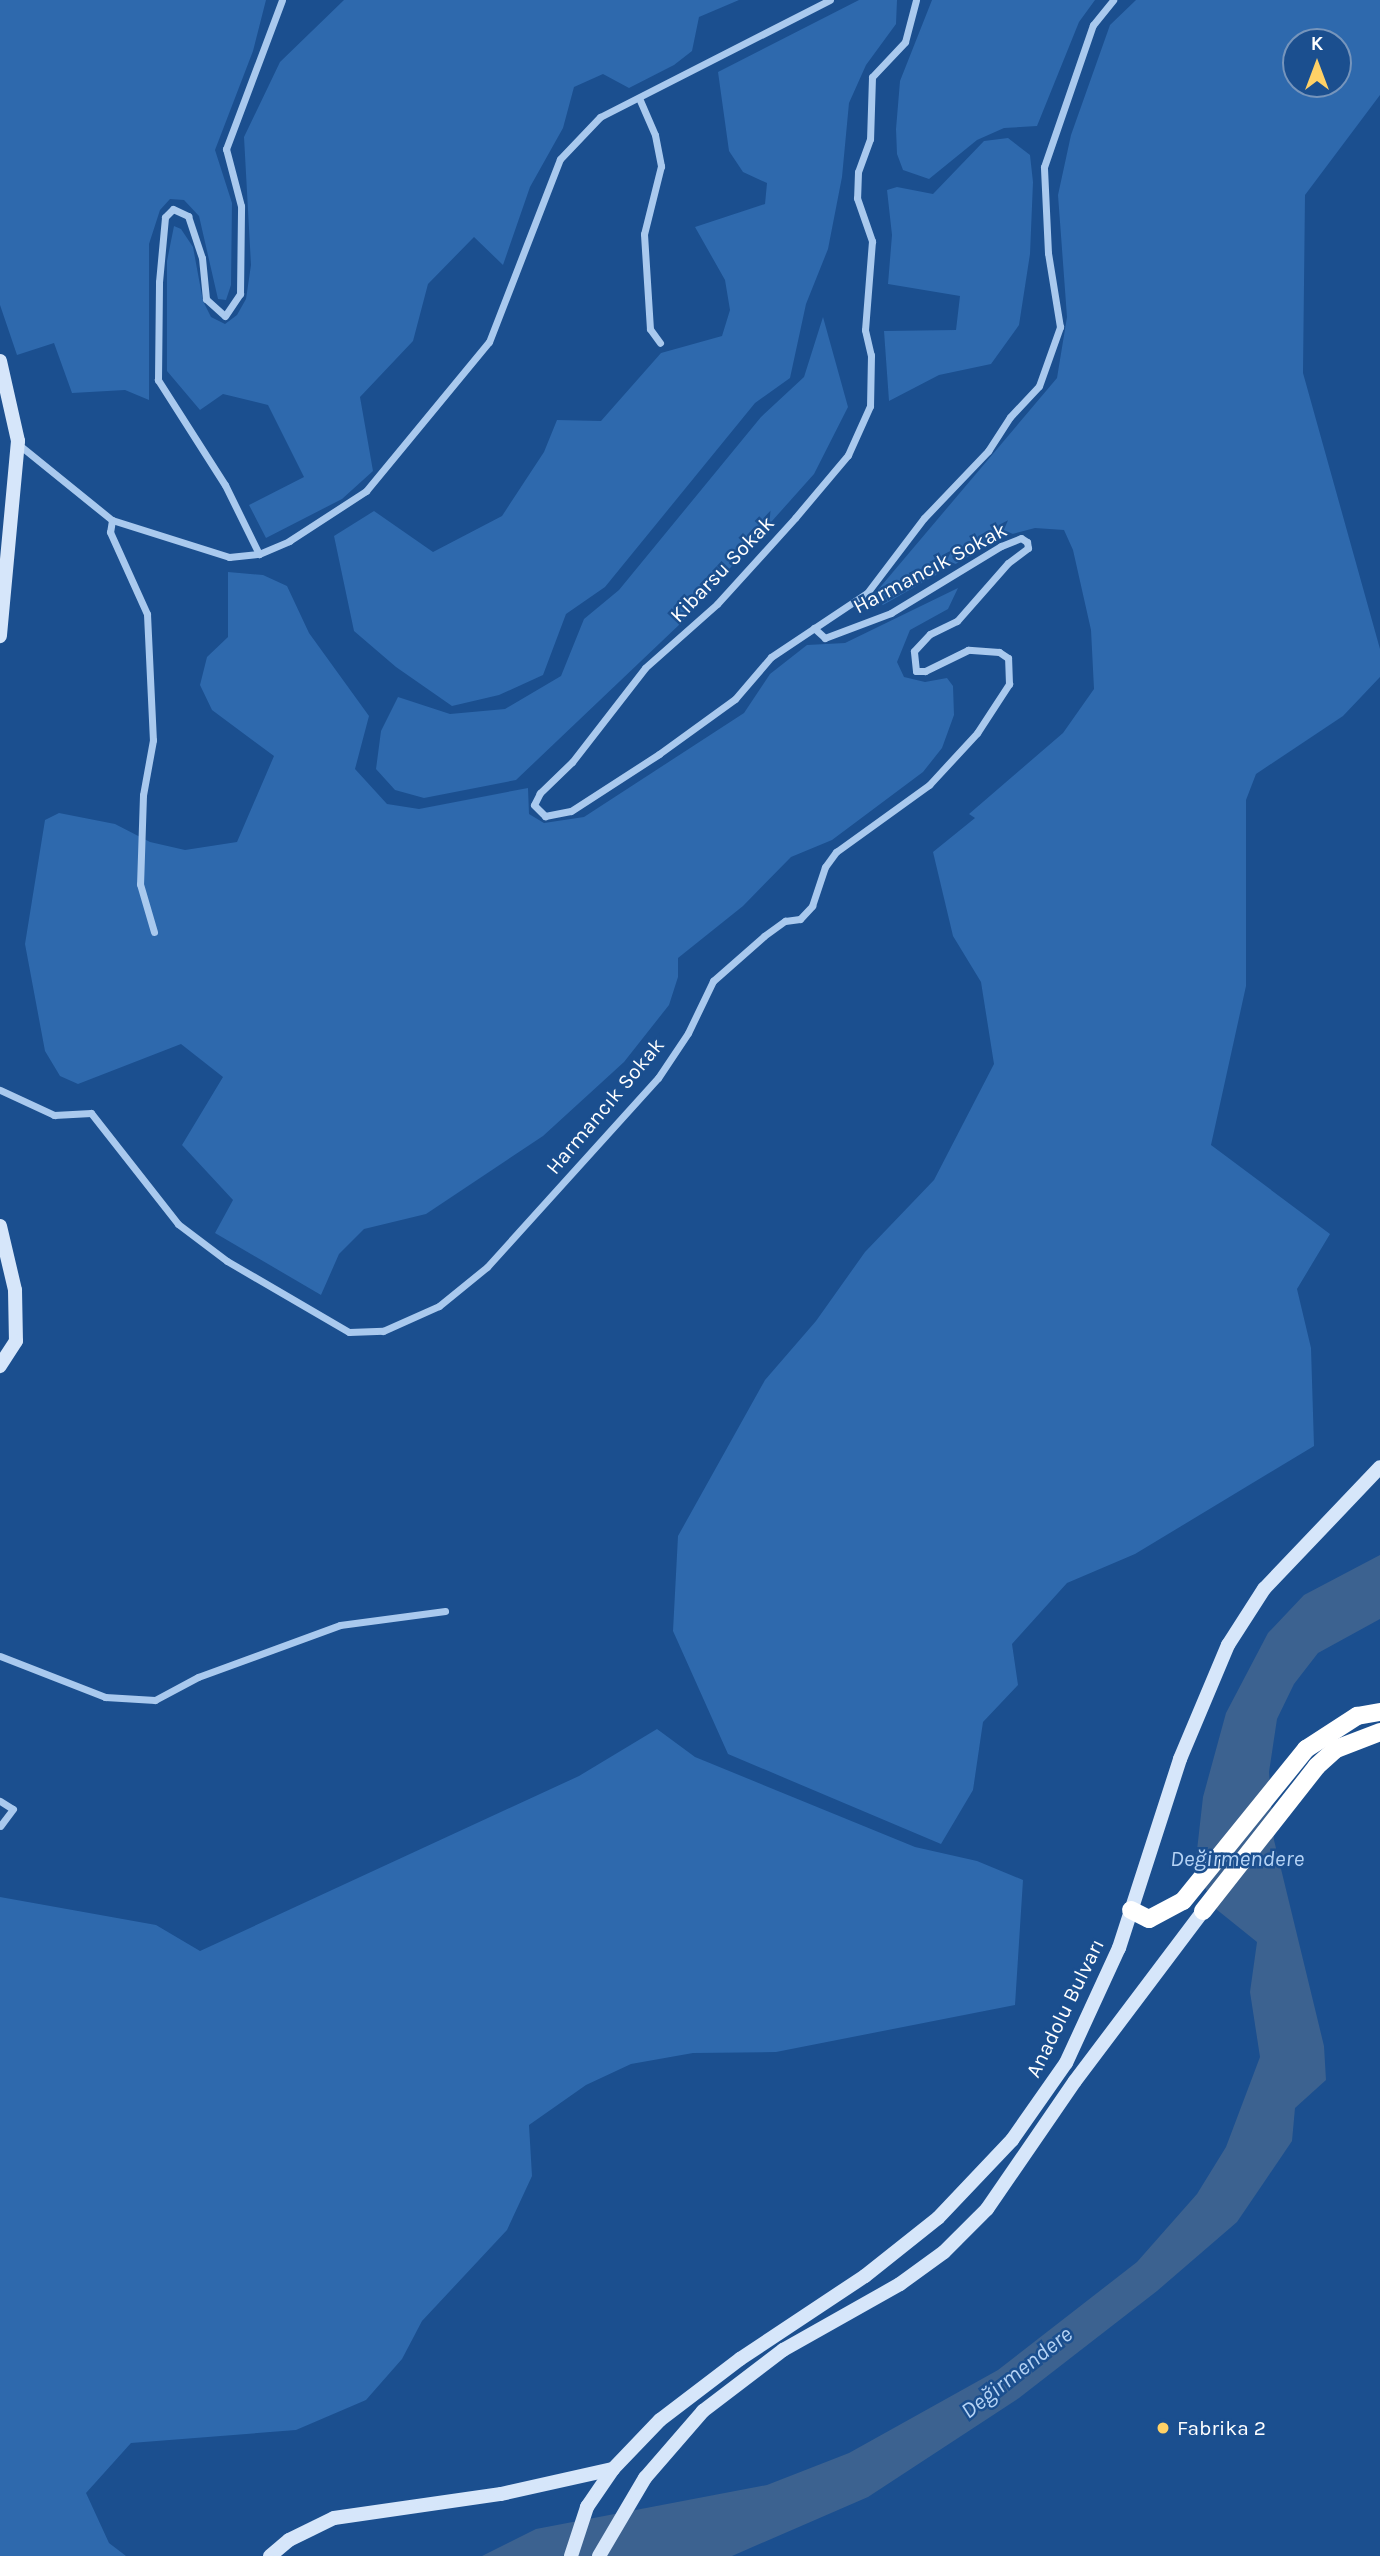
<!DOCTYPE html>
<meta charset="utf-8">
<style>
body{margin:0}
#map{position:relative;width:1380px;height:2556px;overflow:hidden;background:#1b4f8f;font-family:Karla,sans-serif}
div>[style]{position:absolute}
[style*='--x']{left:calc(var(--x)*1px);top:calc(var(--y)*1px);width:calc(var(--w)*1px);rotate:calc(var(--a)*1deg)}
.green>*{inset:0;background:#2e69ad}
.water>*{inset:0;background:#3c6290}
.street>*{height:7px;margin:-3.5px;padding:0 3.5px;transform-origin:3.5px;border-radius:3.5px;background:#a9c9ee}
.secondary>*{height:14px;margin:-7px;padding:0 7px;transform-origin:7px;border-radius:7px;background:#d6e6fa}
.highway>*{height:18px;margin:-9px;padding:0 9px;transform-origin:9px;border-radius:9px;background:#fff}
.dots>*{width:19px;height:19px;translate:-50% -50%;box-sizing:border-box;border:4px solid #1b4f8f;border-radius:50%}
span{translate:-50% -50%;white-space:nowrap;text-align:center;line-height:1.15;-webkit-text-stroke:5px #1b4f8f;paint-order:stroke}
.street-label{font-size:21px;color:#fff}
.poi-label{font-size:21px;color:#fff}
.left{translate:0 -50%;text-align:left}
.water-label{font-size:23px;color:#b5d3f5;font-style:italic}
.north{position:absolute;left:1282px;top:28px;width:70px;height:70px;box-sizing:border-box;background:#1b4f8f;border:2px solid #7695bc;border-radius:50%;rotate:0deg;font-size:19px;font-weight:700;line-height:28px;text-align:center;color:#fff}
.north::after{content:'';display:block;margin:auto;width:24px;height:32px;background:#ffd166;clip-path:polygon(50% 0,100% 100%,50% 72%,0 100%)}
</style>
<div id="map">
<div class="green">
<div style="clip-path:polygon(0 0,266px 0,253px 51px,215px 150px,232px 203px,231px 285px,226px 300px,218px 299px,199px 216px,184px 200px,170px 199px,160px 210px,149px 244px,149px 400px,125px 390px,72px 393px,54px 343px,17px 355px,0 305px)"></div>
<div style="clip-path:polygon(344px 0,739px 0,699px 17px,692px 51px,674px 65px,629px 88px,603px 74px,574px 87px,563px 128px,530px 187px,503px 265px,474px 237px,428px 284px,413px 341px,360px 397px,373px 471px,342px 499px,266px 538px,249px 505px,304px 477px,268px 405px,223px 394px,200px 410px,167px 371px,167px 261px,174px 226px,181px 229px,193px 247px,203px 301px,211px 317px,225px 324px,237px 315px,246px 299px,251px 265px,244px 137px,280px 62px)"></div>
<div style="clip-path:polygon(859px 0,897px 0,896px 24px,866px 65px,849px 103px,842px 177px,828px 249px,806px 304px,790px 378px,755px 403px,605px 587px,566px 614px,543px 675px,499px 695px,452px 706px,396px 667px,354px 631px,334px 536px,374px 511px,433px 552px,502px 516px,544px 452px,557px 420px,601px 421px,661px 353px,722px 336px,730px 310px,725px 280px,695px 227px,765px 204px,767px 183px,743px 172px,729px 151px,718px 72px)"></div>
<div style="clip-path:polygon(932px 0,1095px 0,1079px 22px,1037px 126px,1004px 128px,977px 140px,929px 179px,903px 170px,897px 154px,896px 129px,900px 81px)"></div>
<div style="clip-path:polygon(evenodd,1136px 0,1380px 0,1380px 95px,1305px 195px,1303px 373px,1380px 649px,1380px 677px,1343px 716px,1256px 774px,1246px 800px,1246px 986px,1211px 1145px,1330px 1234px,1297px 1289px,1311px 1348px,1314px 1446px,1135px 1554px,1067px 1583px,1012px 1644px,1018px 1685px,983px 1722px,973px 1790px,941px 1844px,728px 1754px,673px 1631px,678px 1536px,765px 1380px,816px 1321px,865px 1252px,934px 1180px,994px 1064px,981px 982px,953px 936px,933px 852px,975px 818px,969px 814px,1063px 733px,1094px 689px,1091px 630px,1073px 550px,1064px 530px,1035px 528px,1005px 536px,883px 605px,871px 598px,1057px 378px,1067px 317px,1058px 195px,1071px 135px,1110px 25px,1136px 0,1296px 42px,1338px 42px,1338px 84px,1296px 84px,1296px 42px)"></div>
<div style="clip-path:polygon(1008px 138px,1030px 155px,1033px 182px,1030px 254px,1019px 325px,991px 364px,939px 375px,889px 401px,884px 331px,956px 330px,960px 296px,888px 284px,892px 235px,887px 190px,897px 187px,933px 194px,984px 141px)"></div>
<div style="clip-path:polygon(823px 317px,848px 407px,814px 474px,681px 623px,516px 780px,424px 798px,395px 790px,376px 769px,381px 731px,398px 697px,450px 714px,505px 709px,561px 676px,584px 619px,619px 590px,761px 417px,804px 377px)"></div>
<div style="clip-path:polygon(228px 572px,263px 575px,287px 586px,309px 633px,369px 716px,355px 769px,387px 804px,419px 809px,528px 788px,529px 814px,544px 823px,584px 817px,744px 713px,770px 674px,807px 645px,845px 643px,958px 588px,948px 609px,910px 630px,897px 662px,904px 677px,925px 682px,947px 678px,953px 686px,954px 715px,942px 748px,923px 772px,832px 840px,791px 857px,743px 906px,678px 958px,678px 977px,669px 1005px,624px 1062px,543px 1136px,426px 1214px,364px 1229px,339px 1254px,321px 1295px,215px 1233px,233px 1200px,182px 1145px,223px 1077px,181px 1044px,78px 1084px,60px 1076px,45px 1051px,25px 944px,45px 820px,59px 813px,115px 824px,150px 842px,185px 850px,237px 842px,274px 756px,212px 710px,200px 685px,207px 657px,228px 637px)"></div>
<div style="clip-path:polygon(657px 1729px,695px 1757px,915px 1847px,977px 1861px,1023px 1880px,1015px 2005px,776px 2052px,693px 2053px,631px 2064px,586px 2085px,529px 2125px,532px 2176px,507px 2230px,422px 2321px,402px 2359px,366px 2400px,296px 2430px,131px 2443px,86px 2493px,109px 2543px,126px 2556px,0 2556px,0 1897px,156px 1925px,200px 1951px,579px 1776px)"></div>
</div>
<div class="water">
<div style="clip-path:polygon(1380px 1555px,1380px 1619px,1318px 1653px,1294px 1684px,1277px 1719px,1269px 1772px,1274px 1840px,1324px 2046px,1326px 2080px,1295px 2108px,1292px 2141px,1237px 2222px,1157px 2291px,1019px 2398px,868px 2497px,732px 2556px,482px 2556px,536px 2529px,767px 2485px,849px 2453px,998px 2370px,1137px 2262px,1197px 2194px,1226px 2147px,1260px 2057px,1250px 1992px,1257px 1942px,1216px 1909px,1195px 1868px,1203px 1797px,1226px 1713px,1268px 1633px,1304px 1595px)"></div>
</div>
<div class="street">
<div style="--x:916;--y:0;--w:43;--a:104.7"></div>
<div style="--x:905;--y:42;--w:48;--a:133.3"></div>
<div style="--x:872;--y:77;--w:62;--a:91.8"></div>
<div style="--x:870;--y:139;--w:35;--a:110"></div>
<div style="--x:858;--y:172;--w:26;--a:92"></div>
<div style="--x:857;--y:198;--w:46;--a:70.8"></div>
<div style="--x:872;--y:241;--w:89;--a:94.5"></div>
<div style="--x:865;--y:330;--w:26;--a:77"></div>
<div style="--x:871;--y:355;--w:51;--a:91.1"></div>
<div style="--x:870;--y:406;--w:54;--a:114.2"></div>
<div style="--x:848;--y:455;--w:82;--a:130.1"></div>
<div style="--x:795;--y:518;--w:116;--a:132.2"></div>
<div style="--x:717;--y:604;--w:96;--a:138.4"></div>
<div style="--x:645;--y:668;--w:119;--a:127.8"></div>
<div style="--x:572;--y:762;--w:45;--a:135.9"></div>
<div style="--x:540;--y:793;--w:13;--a:117"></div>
<div style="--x:534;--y:805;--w:16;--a:45"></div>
<div style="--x:545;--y:816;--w:26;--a:-11"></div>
<div style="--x:571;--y:811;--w:105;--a:-32.9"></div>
<div style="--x:659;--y:754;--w:94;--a:-35.9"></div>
<div style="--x:735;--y:699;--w:55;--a:-49.4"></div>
<div style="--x:771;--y:657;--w:115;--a:-33.7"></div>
<div style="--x:867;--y:593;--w:94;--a:-52.8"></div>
<div style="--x:924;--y:518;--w:93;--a:-46.3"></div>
<div style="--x:988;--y:451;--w:40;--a:-57.1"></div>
<div style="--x:1010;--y:417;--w:42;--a:-46.9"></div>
<div style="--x:1039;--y:386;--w:63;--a:-70.4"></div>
<div style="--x:1060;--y:327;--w:75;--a:-99.2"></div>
<div style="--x:1048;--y:253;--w:86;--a:-92.7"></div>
<div style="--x:1044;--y:167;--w:150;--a:-71"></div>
<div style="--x:1093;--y:25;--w:32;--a:-51"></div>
<div style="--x:639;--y:98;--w:40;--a:66.6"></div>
<div style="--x:655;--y:135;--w:32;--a:79"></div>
<div style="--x:661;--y:166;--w:70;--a:104"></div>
<div style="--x:644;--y:234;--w:95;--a:86.4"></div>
<div style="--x:650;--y:329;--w:17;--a:54"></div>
<div style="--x:18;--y:444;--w:121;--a:39"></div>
<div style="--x:112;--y:520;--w:123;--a:17.5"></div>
<div style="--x:229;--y:557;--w:30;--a:-6"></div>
<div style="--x:259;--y:554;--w:33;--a:-23"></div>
<div style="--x:289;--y:541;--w:92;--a:-33"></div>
<div style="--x:366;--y:491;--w:193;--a:-50.5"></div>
<div style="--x:489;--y:342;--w:196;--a:-68.8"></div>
<div style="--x:560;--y:159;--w:58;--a:-46.4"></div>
<div style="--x:600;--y:117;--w:258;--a:-27"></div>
<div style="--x:112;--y:520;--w:12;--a:99"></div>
<div style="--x:110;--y:532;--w:90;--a:65.7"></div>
<div style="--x:147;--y:614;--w:126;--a:87.3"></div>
<div style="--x:153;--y:740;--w:56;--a:100.3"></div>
<div style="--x:143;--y:795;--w:89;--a:91.9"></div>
<div style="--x:140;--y:884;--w:50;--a:73.7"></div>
<div style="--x:259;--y:554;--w:77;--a:-116.2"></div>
<div style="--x:225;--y:485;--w:125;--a:-122.5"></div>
<div style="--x:158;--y:380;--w:98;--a:-89.4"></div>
<div style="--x:159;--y:282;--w:65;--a:-84.7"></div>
<div style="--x:165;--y:217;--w:11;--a:-45"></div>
<div style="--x:173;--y:209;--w:17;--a:25"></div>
<div style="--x:188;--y:216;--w:44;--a:71.6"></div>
<div style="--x:202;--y:258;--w:41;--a:84.4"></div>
<div style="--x:206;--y:299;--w:25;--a:42"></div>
<div style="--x:225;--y:316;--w:27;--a:-56"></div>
<div style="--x:240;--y:294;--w:88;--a:-89.3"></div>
<div style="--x:241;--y:206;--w:59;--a:-104.7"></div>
<div style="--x:226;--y:149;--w:159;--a:-69.4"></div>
<div style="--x:0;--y:1090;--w:60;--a:24.8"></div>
<div style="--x:54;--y:1115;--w:37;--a:-3"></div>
<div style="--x:91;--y:1113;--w:141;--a:51.9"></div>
<div style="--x:178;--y:1224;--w:61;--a:37.1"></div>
<div style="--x:227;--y:1261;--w:141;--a:30.2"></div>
<div style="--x:349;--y:1332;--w:34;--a:-2"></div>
<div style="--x:383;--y:1331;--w:61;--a:-24.1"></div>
<div style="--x:439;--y:1306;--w:62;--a:-39.1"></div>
<div style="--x:487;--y:1267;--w:255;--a:-47.9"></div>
<div style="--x:658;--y:1078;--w:54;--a:-56.3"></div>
<div style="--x:688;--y:1033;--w:58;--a:-64.3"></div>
<div style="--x:713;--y:981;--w:68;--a:-41.4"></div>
<div style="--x:764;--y:936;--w:26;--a:-36"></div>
<div style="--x:785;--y:921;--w:15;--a:-8"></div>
<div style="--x:800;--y:919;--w:18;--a:-47"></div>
<div style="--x:812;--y:906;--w:41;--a:-71.6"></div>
<div style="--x:825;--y:867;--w:19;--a:-54"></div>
<div style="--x:836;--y:852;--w:115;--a:-35.8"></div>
<div style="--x:929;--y:785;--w:71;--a:-47.3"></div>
<div style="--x:977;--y:733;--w:59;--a:-56.9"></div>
<div style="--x:1009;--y:684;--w:26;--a:-92"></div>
<div style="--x:1008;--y:658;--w:11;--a:-146"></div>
<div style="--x:999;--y:652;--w:31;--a:-176"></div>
<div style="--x:968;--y:650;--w:48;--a:154"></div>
<div style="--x:925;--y:671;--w:9;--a:180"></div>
<div style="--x:916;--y:671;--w:20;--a:-96"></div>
<div style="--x:914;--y:651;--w:23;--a:-47"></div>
<div style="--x:930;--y:634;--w:30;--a:-26"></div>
<div style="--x:957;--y:621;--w:77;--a:-48.7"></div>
<div style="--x:1008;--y:563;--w:25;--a:-37"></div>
<div style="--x:1028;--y:548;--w:6;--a:-99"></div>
<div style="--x:1027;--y:542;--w:7;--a:-146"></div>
<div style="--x:1021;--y:538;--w:22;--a:158"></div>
<div style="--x:1001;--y:546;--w:129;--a:148.7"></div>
<div style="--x:891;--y:613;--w:71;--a:159.3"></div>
<div style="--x:825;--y:638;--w:15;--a:-138"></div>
<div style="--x:0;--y:1656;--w:113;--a:21.3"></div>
<div style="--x:105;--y:1697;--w:50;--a:3.4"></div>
<div style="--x:155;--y:1700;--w:49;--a:-28.1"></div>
<div style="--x:198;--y:1677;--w:151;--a:-20.1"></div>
<div style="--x:340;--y:1625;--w:106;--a:-7.6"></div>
<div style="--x:0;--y:1801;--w:15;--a:32"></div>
<div style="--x:13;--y:1809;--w:21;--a:127"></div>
</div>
<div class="secondary">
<div style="--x:0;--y:361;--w:82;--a:77.3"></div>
<div style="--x:18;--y:441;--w:196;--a:95.3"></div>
<div style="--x:0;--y:1226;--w:66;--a:76.8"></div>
<div style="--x:15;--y:1290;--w:51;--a:88.9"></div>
<div style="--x:16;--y:1341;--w:30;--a:123"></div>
<div style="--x:270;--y:2556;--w:25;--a:-40"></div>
<div style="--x:289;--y:2540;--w:50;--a:-26.1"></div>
<div style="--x:334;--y:2518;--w:169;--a:-8.2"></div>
<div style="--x:501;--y:2494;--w:115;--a:-12.6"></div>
<div style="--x:571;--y:2556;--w:52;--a:-71.9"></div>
<div style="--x:587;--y:2507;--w:46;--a:-55.6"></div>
<div style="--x:613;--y:2469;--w:68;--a:-46.2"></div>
<div style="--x:660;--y:2420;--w:101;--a:-37.3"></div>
<div style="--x:740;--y:2359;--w:150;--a:-33.6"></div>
<div style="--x:865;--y:2276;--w:93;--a:-38.5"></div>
<div style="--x:938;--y:2218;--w:108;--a:-46.5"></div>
<div style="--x:1012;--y:2140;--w:94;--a:-55"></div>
<div style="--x:1066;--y:2063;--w:127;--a:-65.3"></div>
<div style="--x:1119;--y:1948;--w:199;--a:-72.1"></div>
<div style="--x:1180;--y:1759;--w:124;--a:-67.2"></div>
<div style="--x:1228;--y:1645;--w:67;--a:-57.3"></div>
<div style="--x:1264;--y:1589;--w:168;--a:-46.4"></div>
<div style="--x:599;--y:2556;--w:91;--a:-59.5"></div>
<div style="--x:645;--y:2478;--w:89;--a:-49.1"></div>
<div style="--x:703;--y:2411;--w:101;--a:-37.3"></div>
<div style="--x:783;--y:2350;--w:134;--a:-29.4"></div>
<div style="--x:900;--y:2284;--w:54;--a:-36"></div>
<div style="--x:944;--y:2252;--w:61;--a:-45"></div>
<div style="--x:987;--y:2209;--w:155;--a:-55.5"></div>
<div style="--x:1075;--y:2081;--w:213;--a:-53"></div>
</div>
<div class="highway">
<div style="--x:1131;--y:1910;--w:20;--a:27"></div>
<div style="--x:1149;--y:1919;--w:38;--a:-28"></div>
<div style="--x:1183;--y:1901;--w:196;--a:-51"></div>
<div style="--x:1306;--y:1749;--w:61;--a:-32.9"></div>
<div style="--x:1357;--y:1716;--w:23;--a:-10"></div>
<div style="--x:1203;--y:1911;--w:184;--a:-51.8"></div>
<div style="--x:1317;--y:1766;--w:25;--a:-42"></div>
<div style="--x:1336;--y:1749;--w:47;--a:-21.1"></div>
</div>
<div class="dots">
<div style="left:1163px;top:2428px;background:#ffd166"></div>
</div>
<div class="street-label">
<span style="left:930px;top:568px;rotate:-28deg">Harmancık Sokak</span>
<span style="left:722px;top:569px;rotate:-46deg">Kibarsu Sokak</span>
<span style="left:605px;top:1106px;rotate:-50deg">Harmancık Sokak</span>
<span style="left:1065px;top:2008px;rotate:-64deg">Anadolu Bulvarı</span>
</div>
<div class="poi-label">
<span class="left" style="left:1177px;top:2428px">Fabrika 2</span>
</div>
<div class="water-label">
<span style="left:1237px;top:1859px">Değirmendere</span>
<span style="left:1017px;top:2373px;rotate:-38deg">Değirmendere</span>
</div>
<div class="north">K</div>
</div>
